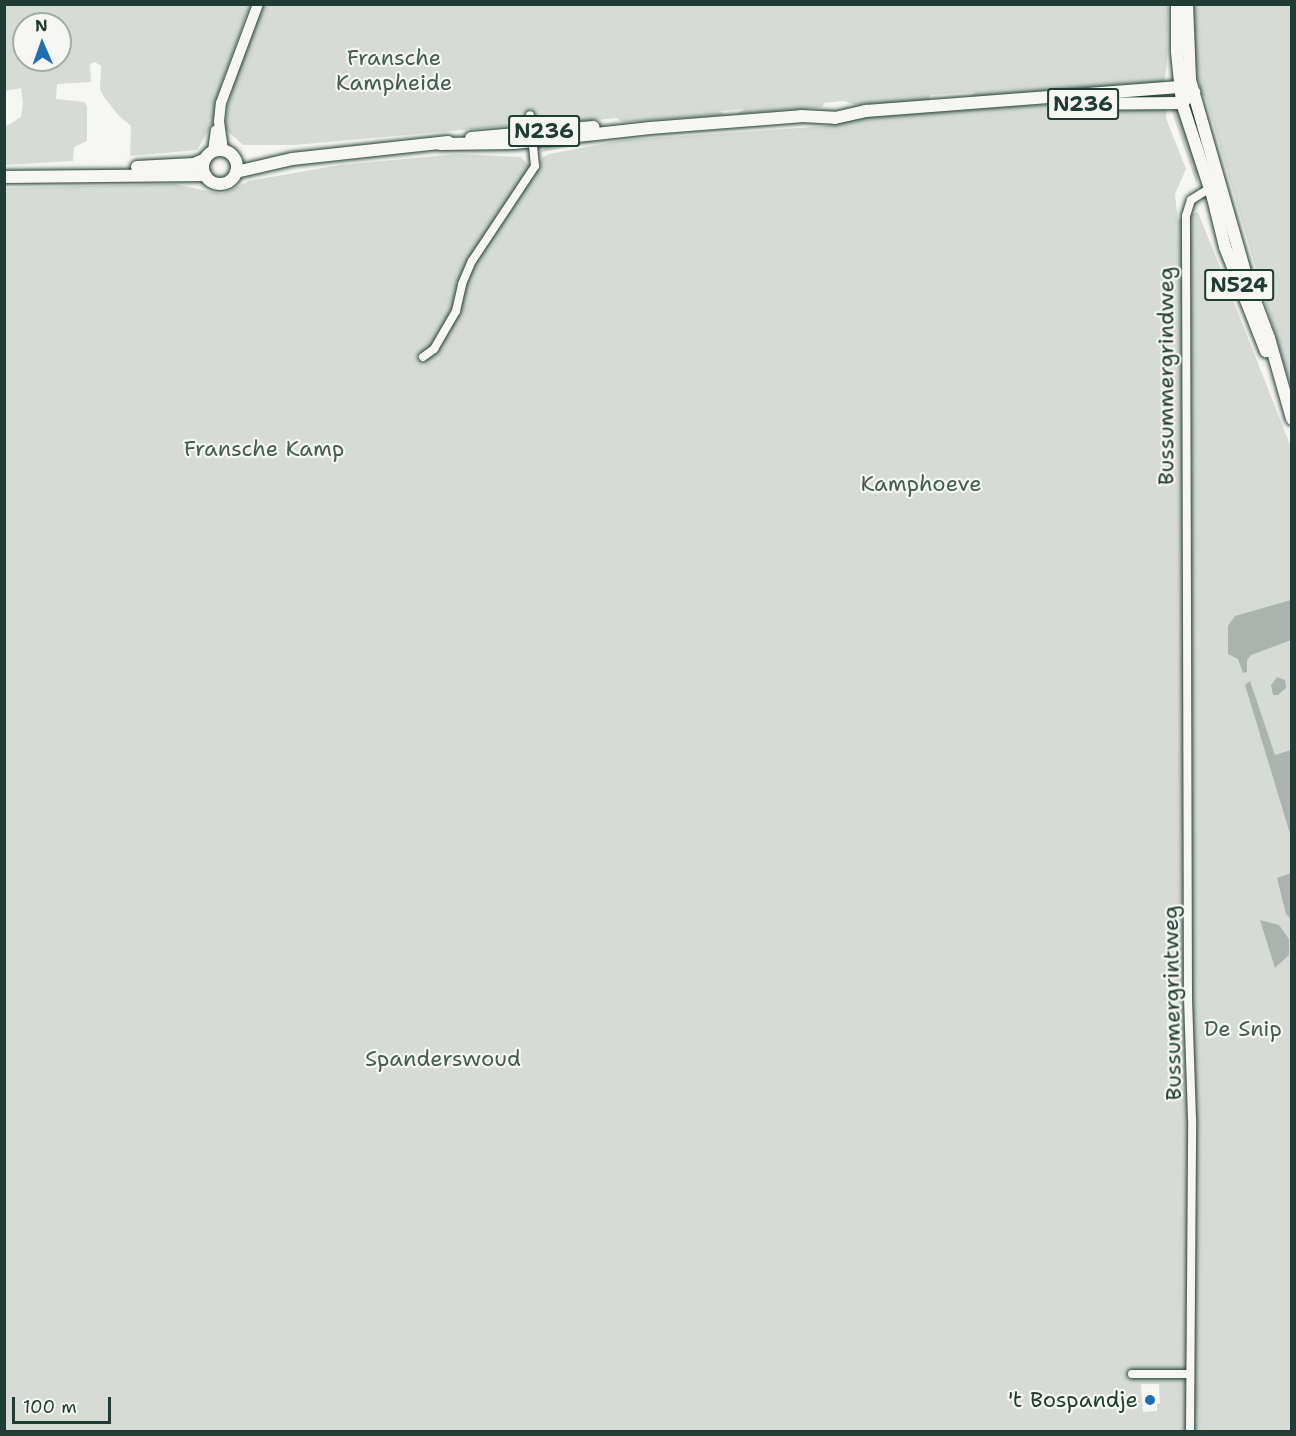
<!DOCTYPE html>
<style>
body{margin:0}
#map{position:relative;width:1296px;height:1436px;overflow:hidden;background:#f6f6f2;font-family:"Shantell Sans",sans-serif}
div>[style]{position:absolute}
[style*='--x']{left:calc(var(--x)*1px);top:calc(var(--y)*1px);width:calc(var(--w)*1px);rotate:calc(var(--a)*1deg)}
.green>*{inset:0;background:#d6dbd6}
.water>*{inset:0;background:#aab3ae}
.roads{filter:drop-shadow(0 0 2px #1f3d34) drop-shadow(0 0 2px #1f3d34)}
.minor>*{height:8px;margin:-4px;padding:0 4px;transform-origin:4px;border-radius:4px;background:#f6f6f2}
.secondary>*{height:10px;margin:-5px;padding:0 5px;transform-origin:5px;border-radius:5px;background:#f6f6f2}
.primary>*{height:12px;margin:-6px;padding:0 6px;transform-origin:6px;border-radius:6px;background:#f6f6f2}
.primary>.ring{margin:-6px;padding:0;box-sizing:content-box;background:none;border:12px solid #f6f6f2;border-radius:50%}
.dots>*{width:16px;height:16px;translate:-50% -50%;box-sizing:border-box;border:3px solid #f6f6f2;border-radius:50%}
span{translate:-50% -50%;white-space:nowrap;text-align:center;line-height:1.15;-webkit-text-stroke:4.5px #f6f6f2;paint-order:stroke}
.shield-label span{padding:2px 4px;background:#f6f6f2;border:2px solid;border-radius:4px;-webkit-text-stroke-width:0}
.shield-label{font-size:21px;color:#1f3d34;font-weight:700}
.park-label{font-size:22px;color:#445d54}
.street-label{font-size:22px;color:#1f3d34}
.poi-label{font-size:22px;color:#1f3d34}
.right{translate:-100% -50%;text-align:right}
.frame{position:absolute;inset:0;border:6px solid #1f3d34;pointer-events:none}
.north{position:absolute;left:12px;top:12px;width:60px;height:60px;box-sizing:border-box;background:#f6f6f2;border:2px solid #a0aca6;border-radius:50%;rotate:358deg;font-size:16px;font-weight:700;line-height:24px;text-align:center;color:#1f3d34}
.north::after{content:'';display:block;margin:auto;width:21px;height:27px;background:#1f6fb2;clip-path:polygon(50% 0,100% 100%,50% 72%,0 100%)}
.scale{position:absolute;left:12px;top:1397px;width:99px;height:27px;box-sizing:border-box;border:3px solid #1f3d34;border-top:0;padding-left:8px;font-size:18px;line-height:21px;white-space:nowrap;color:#1f3d34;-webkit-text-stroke:4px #f6f6f2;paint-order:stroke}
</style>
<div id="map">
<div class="green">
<div style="clip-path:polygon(evenodd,4px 5px,250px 5px,221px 85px,214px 121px,197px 150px,130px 156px,131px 126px,119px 116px,104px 97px,100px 89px,101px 66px,95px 62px,90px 64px,91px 82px,57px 84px,56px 99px,84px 102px,87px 106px,87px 141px,74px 147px,73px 161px,5px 165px,5px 127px,21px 117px,23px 103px,21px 88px,5px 91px,4px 5px,24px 24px,60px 24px,60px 60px,24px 60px,24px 24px)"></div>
<div style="clip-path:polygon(264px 5px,1168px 5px,1167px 65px,1164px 82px,968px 98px,976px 92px,930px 95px,929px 100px,856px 105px,844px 101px,824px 103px,823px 107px,737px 114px,744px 109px,720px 111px,724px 115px,623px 122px,617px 118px,551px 124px,543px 123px,539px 119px,529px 120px,519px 125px,294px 145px,243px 145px,225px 129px,227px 108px,243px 53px)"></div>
<div style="clip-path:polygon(1194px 5px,1291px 5px,1291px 388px,1206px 99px,1201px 92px,1195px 64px)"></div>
<div style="clip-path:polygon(evenodd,1002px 105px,1167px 105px,1166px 118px,1186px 169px,1175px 194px,1178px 220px,1198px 212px,1291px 447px,1291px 1431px,5px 1431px,4px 188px,174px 184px,222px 194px,249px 181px,340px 165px,458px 154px,521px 157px,527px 164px,540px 166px,542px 158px,549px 154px,624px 140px,830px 126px,840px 121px,871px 116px,1002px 105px,1141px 1384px,1159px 1384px,1160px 1403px,1157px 1404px,1157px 1411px,1143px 1412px,1141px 1384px)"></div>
<div style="clip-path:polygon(1170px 106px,1180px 111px,1198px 172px,1197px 185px)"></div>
<div style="clip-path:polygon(600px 137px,568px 147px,541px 152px,549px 144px)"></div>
</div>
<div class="water">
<div style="clip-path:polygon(1291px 600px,1291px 640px,1251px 655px,1247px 660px,1247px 672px,1243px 673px,1238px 659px,1228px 654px,1228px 626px,1235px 616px)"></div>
<div style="clip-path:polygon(1277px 677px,1285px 680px,1286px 688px,1278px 695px,1273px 695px,1271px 685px)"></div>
<div style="clip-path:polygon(1250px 681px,1275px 755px,1291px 750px,1291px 837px,1245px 685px)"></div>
<div style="clip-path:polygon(1291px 873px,1292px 873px,1291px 919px,1286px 914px,1277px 878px)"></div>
<div style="clip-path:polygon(1260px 920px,1279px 925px,1289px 939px,1289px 955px,1275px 968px)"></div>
</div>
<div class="roads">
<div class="minor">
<div style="--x:423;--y:357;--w:14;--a:-36"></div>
<div style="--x:434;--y:349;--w:44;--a:-59.9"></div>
<div style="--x:456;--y:311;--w:28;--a:-77"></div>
<div style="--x:462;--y:284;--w:25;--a:-67"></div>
<div style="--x:472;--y:261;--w:114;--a:-56.4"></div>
<div style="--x:535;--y:166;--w:51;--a:-95.6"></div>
<div style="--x:1132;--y:1374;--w:57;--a:0"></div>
<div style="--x:1190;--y:1432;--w:313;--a:-89.6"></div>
<div style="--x:1192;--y:1119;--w:121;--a:-91.9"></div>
<div style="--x:1188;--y:998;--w:782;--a:-90.15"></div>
<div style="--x:1186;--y:216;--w:17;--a:-73"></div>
<div style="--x:1191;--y:200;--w:26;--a:-32"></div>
</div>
<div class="secondary">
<div style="--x:223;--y:150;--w:29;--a:-98"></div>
<div style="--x:219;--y:121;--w:18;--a:-84"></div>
<div style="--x:221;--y:103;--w:106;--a:-69.5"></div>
<div style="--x:213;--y:151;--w:21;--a:-82"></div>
</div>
<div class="primary">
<div style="--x:1177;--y:4;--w:48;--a:90"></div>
<div style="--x:1177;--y:52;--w:51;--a:84.4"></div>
<div style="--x:1182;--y:103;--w:100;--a:71.9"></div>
<div style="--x:1213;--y:198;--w:50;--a:76.2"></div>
<div style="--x:1225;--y:247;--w:112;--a:68.5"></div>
<div style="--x:1187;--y:4;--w:76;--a:87.7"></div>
<div style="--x:1190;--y:80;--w:207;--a:74"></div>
<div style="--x:1247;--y:279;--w:63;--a:69.6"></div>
<div style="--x:1269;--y:338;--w:84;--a:74.1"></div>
<div style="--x:1063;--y:104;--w:119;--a:-0.5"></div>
<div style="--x:1182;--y:103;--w:7;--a:-45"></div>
<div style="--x:471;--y:138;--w:123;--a:-5.1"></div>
<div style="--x:440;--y:144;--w:74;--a:-0.8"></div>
<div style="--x:514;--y:143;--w:137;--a:-6.3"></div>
<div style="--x:650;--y:128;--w:151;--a:-4.5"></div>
<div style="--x:801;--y:116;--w:34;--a:3"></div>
<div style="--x:835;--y:118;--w:32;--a:-13"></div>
<div style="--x:866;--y:111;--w:314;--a:-4.4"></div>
<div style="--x:1179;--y:87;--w:16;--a:18"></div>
<div class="ring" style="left:203px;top:150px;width:22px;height:22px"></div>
<div style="--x:137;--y:167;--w:57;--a:-3"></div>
<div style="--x:194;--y:164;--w:12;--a:-24"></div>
<div style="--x:236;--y:172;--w:57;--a:-13.1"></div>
<div style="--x:292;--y:159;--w:157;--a:-6.2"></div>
<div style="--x:4;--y:177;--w:201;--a:-0.6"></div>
</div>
</div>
<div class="dots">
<div style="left:1150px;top:1400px;background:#1f6fb2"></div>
</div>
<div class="shield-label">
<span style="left:1083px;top:104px">N236</span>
<span style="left:544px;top:131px">N236</span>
<span style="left:1239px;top:285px">N524</span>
</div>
<div class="park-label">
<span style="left:394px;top:70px">Fransche<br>Kampheide</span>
<span style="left:264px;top:449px">Fransche Kamp</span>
<span style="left:921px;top:484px">Kamphoeve</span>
<span style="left:1243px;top:1029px">De Snip</span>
<span style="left:443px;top:1059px">Spanderswoud</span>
</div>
<div class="street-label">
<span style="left:1166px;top:376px;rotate:-90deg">Bussummergrindweg</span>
<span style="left:1172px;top:1003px;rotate:-91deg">Bussumergrintweg</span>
</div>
<div class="poi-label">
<span class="right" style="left:1138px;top:1400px">'t Bospandje</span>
</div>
<div class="frame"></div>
<div class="north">N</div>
<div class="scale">100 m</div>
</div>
